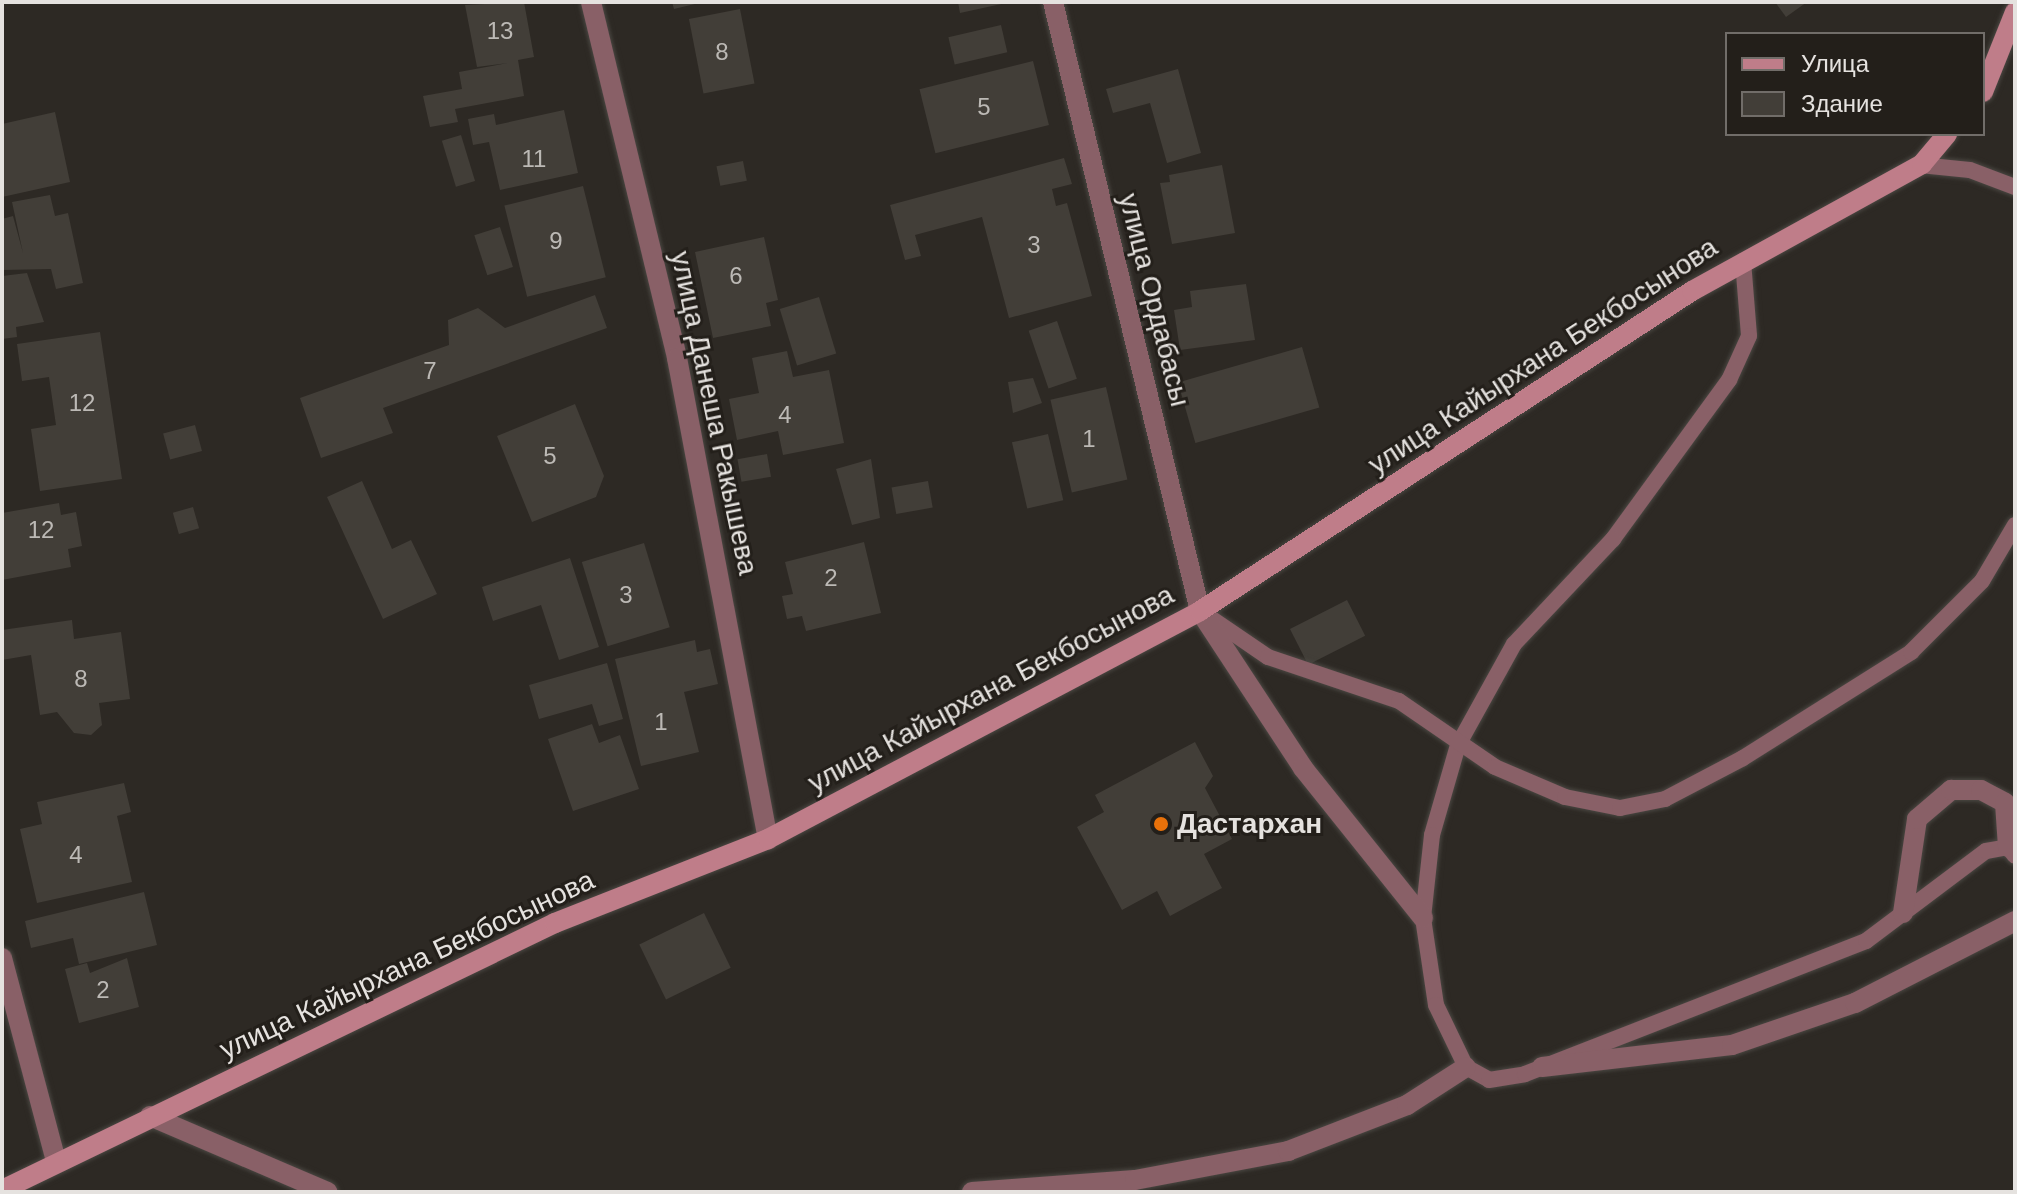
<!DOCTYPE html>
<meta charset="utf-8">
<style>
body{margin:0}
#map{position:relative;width:2017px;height:1194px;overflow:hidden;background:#2d2924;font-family:Helvetica,sans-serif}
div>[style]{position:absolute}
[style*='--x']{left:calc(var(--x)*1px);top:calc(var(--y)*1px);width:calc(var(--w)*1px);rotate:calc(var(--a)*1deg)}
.building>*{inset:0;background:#423e38;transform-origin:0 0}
.roads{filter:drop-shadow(0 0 2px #4a4742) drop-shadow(0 0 2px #4a4742)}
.lane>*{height:16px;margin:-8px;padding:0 8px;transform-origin:8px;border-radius:8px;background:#896067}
.street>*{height:20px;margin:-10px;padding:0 10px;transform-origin:10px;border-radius:10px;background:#896067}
.secondary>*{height:20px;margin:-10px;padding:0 10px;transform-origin:10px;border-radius:10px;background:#bf7d89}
.dots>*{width:22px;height:22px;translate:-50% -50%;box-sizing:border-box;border:4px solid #231f1a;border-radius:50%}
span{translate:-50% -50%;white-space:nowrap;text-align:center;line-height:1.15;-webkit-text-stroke:6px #231f1a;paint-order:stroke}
.number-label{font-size:24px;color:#bcb9b5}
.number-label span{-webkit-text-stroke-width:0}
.street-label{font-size:28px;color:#e5e2df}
.poi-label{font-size:28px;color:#e5e2df;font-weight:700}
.left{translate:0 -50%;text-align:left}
.frame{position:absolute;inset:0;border:4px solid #e5e2df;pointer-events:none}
.legend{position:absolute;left:1725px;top:32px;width:260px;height:104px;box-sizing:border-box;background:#231f1a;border:2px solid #716d69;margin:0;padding:10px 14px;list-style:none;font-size:24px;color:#e5e2df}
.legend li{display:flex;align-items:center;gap:16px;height:40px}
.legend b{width:40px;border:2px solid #716d69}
</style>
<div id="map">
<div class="building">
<div style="clip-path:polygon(524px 2px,534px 57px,518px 60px,524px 96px,455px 109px,458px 122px,430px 127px,423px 96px,462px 89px,459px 72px,508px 63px,477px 67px,465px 5px)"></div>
<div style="clip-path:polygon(672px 2px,699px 2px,699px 3px,674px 9px)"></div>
<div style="clip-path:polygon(958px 2px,1005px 2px,1006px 3px,960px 13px)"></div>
<div style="clip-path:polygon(1775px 2px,1807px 2px,1786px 17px)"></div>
<div style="left:740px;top:9px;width:76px;height:52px;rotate:79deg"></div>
<div style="left:1001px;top:25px;width:28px;height:54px;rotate:77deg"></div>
<div style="left:1033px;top:61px;width:66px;height:117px;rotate:76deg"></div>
<div style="clip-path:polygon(1178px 69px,1201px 153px,1167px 163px,1150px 103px,1113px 113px,1106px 89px)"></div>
<div style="clip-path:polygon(564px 110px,578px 173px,500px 190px,489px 142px,473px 145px,468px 119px,494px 114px,496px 125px)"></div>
<div style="clip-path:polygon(55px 112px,70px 182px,2px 197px,2px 124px)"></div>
<div style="left:461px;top:135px;width:48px;height:20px;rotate:73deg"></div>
<div style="clip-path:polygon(1064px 158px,1072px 184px,1052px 189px,1056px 206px,1067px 203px,1092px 296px,1009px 318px,982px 217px,915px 235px,921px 256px,905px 260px,890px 205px)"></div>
<div style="left:743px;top:161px;width:20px;height:27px;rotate:79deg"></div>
<div style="clip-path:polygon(1222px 165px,1235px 233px,1172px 244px,1160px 183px,1170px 182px,1169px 175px)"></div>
<div style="left:583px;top:186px;width:94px;height:81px;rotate:76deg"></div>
<div style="clip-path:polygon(50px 195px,55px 216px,68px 213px,83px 283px,56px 289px,51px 269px,2px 270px,2px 219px,13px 216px,23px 253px,12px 202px)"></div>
<div style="left:500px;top:227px;width:42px;height:27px;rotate:72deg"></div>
<div style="clip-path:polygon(764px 237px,778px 300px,766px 303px,771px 326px,713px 338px,695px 252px)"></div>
<div style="clip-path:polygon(27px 273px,44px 322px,16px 327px,17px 337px,2px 339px,2px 276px)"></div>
<div style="clip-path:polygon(1246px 284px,1255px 340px,1180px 350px,1174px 310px,1192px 307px,1190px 291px)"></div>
<div style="clip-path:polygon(595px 295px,607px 328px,383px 408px,393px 433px,321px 458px,300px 398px,449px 345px,448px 320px,478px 308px,505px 328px)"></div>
<div style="left:819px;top:297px;width:59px;height:41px;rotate:73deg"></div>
<div style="left:1057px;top:321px;width:61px;height:30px;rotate:71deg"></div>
<div style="clip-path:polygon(100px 332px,122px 479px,40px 491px,31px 429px,56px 425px,49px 377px,22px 381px,17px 344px)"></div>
<div style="left:1302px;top:347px;width:63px;height:129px;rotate:74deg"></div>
<div style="clip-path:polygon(787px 351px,793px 377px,829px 370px,844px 443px,783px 455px,778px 431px,737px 440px,729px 399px,759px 393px,752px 358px)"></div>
<div style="clip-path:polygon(1033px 378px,1042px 403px,1013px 413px,1008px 382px)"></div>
<div style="left:1106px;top:387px;width:95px;height:57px;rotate:77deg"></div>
<div style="clip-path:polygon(575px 404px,604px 476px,596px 497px,532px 522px,497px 436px)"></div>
<div style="left:195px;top:425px;width:27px;height:33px;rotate:75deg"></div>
<div style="left:1048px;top:434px;width:68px;height:37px;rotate:77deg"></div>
<div style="left:767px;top:454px;width:23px;height:30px;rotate:80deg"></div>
<div style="clip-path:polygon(871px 459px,880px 518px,852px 525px,836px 469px)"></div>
<div style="clip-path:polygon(362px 481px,392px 549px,411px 540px,437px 594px,383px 619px,327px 497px)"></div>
<div style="left:928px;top:481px;width:27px;height:37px;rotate:80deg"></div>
<div style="clip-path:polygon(59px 503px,61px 515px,76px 512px,82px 546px,68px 549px,71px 567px,2px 580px,2px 513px)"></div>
<div style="left:193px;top:507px;width:22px;height:21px;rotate:74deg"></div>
<div style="clip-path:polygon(864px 542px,881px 613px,806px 631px,802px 616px,787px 619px,782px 596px,793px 594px,785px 562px)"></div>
<div style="left:644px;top:543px;width:88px;height:65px;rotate:73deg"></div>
<div style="clip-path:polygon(570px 558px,599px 647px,559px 660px,541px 605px,493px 621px,482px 587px)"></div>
<div style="left:1347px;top:600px;width:40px;height:64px;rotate:63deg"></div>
<div style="clip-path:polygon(72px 620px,74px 639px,121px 632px,130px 699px,99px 703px,102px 725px,91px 735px,74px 733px,57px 712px,40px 715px,31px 655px,2px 660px,2px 630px)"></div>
<div style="clip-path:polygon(695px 640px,697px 652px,710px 649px,718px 684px,684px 692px,699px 752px,641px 766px,615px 659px)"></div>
<div style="clip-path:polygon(607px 663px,623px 719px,599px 726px,592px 704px,539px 719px,529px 685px)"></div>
<div style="clip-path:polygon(592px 724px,599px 743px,620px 735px,639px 789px,573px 811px,548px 739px)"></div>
<div style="clip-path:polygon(1195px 742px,1213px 776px,1205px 788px,1232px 839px,1204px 854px,1222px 888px,1170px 916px,1157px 891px,1122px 910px,1077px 827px,1104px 812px,1095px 795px)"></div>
<div style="clip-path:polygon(124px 783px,131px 812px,117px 816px,132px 882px,37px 903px,20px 829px,42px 824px,37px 802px)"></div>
<div style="clip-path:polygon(144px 892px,157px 945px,79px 964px,73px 938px,31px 948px,25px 921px)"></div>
<div style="left:704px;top:913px;width:61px;height:72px;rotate:64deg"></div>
<div style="clip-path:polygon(127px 958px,139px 1007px,79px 1023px,65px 969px,87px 963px,90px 973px)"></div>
</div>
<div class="roads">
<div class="lane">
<div style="--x:1920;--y:165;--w:50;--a:5.7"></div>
<div style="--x:1970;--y:170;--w:48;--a:20.7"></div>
<div style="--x:1743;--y:261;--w:75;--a:85.4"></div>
<div style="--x:1749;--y:336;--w:48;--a:114.4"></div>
<div style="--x:1729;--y:380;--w:197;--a:126.1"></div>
<div style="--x:1613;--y:539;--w:144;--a:133.3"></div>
<div style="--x:1514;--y:644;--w:115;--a:119"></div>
<div style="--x:1458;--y:745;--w:94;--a:106.1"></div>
<div style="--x:1432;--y:835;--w:83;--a:96.2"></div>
<div style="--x:1423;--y:918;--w:88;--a:81.5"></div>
<div style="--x:1436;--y:1005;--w:69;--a:64.2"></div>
<div style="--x:1466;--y:1067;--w:26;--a:29"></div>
<div style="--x:1489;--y:1080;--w:36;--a:-9"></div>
<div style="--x:1525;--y:1074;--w:366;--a:-21.3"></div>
<div style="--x:1866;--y:941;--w:150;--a:-36.9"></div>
<div style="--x:1986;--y:851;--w:22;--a:-10"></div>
<div style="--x:2008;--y:847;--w:11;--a:52"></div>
<div style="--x:1202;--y:612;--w:80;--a:34.3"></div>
<div style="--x:1268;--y:657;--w:138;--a:18.6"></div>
<div style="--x:1399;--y:701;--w:116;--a:34.5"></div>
<div style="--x:1495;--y:767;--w:76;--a:23.2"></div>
<div style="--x:1565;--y:797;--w:56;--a:11.3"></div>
<div style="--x:1620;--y:808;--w:46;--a:-11.3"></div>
<div style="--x:1665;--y:799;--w:88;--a:-27.7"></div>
<div style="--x:1743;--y:758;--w:199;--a:-32.2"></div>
<div style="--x:1911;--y:652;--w:100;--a:-45"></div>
<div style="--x:1982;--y:581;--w:65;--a:-59.5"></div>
</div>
<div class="street">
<div style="--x:591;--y:2;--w:366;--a:76.4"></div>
<div style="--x:677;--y:358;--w:490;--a:79.3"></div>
<div style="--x:1053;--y:2;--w:626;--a:76.43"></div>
<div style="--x:1200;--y:611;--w:188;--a:56.7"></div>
<div style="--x:1303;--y:768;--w:192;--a:51.3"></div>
<div style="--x:1903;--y:913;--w:95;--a:-81.5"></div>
<div style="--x:1917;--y:819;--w:45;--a:-40.5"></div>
<div style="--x:1951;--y:790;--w:30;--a:0"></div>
<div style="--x:1981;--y:790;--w:27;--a:28"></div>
<div style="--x:2005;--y:803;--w:44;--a:86.1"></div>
<div style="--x:2;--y:958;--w:210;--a:75.1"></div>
<div style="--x:1542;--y:1067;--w:191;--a:-6.6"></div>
<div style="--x:1732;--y:1045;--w:130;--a:-18.9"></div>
<div style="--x:1855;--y:1003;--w:180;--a:-27.1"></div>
<div style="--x:150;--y:1116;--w:193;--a:23.2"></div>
<div style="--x:972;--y:1192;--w:163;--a:-4.2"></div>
<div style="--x:1135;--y:1180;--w:156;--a:-10.7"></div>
<div style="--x:1288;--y:1151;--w:128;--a:-21.1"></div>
<div style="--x:1407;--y:1105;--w:70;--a:-32.8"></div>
</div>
<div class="secondary">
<div style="--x:1983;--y:92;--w:86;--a:-68.2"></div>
<div style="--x:2;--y:1190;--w:614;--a:-25.77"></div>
<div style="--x:555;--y:923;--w:229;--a:-21.5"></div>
<div style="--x:768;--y:839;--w:488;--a:-27.8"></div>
<div style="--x:1200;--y:611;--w:587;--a:-33.04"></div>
<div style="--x:1692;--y:291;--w:263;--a:-28.9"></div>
<div style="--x:1922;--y:164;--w:39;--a:-50"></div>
</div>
</div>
<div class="dots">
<div style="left:1161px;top:824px;background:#e8710a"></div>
</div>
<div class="number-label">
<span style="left:500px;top:31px">13</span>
<span style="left:722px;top:52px">8</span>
<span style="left:984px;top:107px">5</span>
<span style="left:534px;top:159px">11</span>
<span style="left:556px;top:241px">9</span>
<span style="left:1034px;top:245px">3</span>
<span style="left:736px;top:276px">6</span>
<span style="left:430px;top:371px">7</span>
<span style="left:82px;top:403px">12</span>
<span style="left:785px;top:415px">4</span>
<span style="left:1089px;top:439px">1</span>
<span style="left:550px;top:456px">5</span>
<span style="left:41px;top:530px">12</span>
<span style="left:831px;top:578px">2</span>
<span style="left:626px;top:595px">3</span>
<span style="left:81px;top:679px">8</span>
<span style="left:661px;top:722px">1</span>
<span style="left:76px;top:855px">4</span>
<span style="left:103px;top:990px">2</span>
</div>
<div class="street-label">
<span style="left:1154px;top:300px;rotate:76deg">улица Ордабасы</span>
<span style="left:1543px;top:356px;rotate:-33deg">улица Кайырхана Бекбосынова</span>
<span style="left:714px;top:413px;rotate:78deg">улица Данеша Ракышева</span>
<span style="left:991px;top:689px;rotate:-28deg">улица Кайырхана Бекбосынова</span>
<span style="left:407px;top:965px;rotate:-25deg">улица Кайырхана Бекбосынова</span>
</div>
<div class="poi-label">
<span class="left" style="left:1177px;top:824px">Дастархан</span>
</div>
<div class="frame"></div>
<ul class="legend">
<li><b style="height:10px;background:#bf7d89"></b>Улица</li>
<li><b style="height:22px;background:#423e38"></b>Здание</li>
</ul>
</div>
